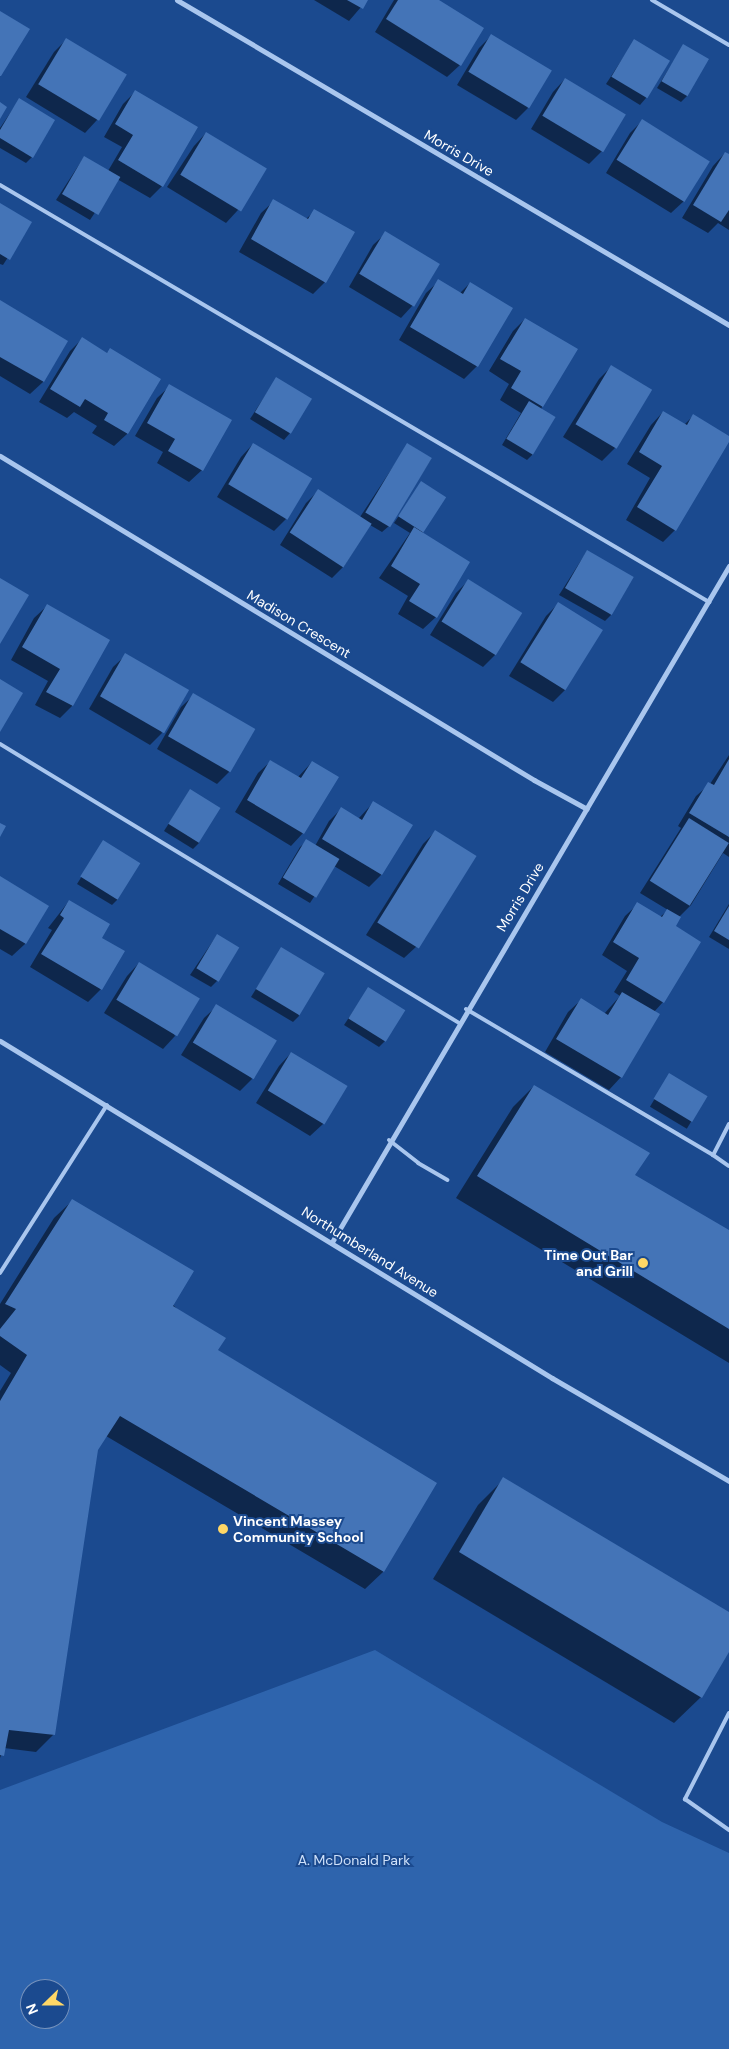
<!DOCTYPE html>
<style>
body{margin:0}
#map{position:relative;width:729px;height:2049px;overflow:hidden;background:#1b4a8f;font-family:"DM Sans",sans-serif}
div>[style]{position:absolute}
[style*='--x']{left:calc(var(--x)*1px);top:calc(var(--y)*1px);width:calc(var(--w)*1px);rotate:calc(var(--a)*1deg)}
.green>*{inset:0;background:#2e64ad}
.shadow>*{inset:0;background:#0007;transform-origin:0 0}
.building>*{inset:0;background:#4474b7;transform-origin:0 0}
.lane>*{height:4px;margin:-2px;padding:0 2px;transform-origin:2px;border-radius:2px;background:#a9c6ee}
.street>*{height:5px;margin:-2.5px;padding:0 2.5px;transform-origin:2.5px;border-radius:2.5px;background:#a9c6ee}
.dots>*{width:14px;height:14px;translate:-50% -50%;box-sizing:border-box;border:2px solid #1b4a8f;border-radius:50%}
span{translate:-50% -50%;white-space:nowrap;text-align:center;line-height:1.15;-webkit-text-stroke:4px #1b4a8f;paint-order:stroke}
.street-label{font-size:14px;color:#fff}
.poi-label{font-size:14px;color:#fff;font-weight:700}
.right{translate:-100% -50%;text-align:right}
.left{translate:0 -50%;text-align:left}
.park-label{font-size:14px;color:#cfe1fa}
.north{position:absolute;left:20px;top:1979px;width:50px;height:50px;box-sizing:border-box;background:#1b4a8f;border:1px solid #7692bc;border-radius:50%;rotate:248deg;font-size:14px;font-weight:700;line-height:20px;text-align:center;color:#fff}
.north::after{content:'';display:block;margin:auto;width:18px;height:22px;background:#ffd766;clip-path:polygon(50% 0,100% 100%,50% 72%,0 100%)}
</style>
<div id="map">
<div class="green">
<div style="clip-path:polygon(evenodd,375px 1650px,662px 1822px,729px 1853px,729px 2049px,0 2049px,0 1790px,375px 1650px,30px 1989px,60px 1989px,60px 2019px,30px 2019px,30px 1989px)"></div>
</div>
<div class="shadow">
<div style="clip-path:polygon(314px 0,367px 0,349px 21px)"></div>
<div style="clip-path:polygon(394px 0,436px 0,460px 65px,447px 77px,375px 32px)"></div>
<div style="clip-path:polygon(491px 36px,528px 108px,516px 120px,457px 85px,479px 48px)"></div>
<div style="clip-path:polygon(66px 40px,97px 120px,85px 133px,26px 97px,54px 52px)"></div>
<div style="clip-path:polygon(634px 41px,646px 98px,640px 105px,606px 84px)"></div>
<div style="clip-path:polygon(683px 46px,687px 96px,681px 102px,657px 88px)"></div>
<div style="clip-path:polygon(565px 79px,624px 115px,602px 151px,589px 164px,531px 129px,553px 92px)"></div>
<div style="clip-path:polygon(135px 92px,162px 186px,150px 198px,117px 179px,90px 220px,56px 200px,84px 157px,108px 171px,122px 147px,104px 137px,123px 104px)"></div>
<div style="clip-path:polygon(19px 100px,32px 157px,26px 163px,0 148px,0 128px)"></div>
<div style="clip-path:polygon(642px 121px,684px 201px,671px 213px,606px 173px,630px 133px)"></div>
<div style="clip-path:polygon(206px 133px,238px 210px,226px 223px,167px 187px,194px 146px)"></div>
<div style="clip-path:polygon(725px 153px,729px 156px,729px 230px,718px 223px,708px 233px,682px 218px,713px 166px)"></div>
<div style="clip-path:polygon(274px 201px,306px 219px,315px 211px,325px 282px,313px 294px,239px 252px,261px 213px)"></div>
<div style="clip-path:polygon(0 205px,30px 223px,3px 265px,0 264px)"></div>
<div style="clip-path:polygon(386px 233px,413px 305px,401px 318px,349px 287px,373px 245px)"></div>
<div style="clip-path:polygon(439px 281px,460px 293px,470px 283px,477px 366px,464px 379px,399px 340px,426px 293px)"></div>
<div style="clip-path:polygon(0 302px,66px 341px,43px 382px,30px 394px,0 376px)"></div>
<div style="clip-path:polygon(525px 319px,542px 406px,533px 454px,527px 460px,502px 445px,521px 413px,500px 400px,509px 384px,489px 371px,513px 331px)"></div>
<div style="clip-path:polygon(82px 339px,106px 354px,110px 350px,160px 380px,127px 434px,114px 446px,92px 433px,97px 426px,74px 412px,67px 418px,39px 402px,70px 351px)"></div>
<div style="clip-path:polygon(612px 366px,650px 390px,615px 448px,602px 461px,563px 437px,599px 379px)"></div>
<div style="clip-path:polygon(276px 379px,290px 433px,284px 440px,250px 419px)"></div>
<div style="clip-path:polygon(170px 386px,202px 470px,189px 482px,157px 463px,163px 452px,135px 436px,157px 398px)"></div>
<div style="clip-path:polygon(663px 412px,684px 425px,693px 416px,729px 440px,675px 530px,663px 542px,626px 520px,650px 478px,627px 464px,651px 425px)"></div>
<div style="clip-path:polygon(253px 444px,286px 519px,274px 531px,217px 497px,241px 457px)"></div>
<div style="clip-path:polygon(408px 444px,431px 459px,389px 526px,382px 532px,370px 525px,344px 566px,332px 578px,280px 545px,306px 503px,318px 491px,360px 517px)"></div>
<div style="clip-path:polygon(421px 483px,424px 531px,421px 534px,436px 617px,423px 629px,398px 614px,408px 596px,379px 578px,410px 533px,394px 523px)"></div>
<div style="clip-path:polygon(587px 551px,611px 615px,605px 621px,559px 595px)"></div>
<div style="clip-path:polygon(468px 581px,521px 613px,495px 655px,483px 667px,430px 635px,456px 593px)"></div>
<div style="clip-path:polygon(558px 604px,565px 690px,553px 702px,509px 676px,546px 616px)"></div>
<div style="clip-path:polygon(47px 606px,108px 640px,72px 706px,60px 718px,35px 705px,48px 681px,11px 660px,34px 618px)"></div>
<div style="clip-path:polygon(126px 655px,162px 733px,150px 745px,89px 709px,113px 667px)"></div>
<div style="clip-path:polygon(194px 695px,229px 772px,217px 784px,157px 749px,181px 707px)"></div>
<div style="clip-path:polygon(729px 755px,729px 857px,723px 853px,691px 905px,679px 917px,674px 926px,663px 1002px,654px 1012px,621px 1077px,609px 1090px,545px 1052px,568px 1012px,581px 1000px,604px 1014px,620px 996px,614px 992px,627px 971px,602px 955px,625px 916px,638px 904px,660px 917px,668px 910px,640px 893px,681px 828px,678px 826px,696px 796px,710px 784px)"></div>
<div style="clip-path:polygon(271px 761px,298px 777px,312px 762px,303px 833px,291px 846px,235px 812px,258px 773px)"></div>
<div style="clip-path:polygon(190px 790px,199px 843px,193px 849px,164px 831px)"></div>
<div style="clip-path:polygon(373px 803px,411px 825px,381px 875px,369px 887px,334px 866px,310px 903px,278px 884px,300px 847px,307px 841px,315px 846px,329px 821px,341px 809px,358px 819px)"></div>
<div style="clip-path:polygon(436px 831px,417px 946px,404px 958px,366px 935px,423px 844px)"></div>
<div style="clip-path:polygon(103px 842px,118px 899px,112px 905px,77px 884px)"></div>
<div style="clip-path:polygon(0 877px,48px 906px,25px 944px,12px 956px,0 949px)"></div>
<div style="clip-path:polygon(69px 901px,100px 938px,123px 951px,101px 989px,88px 1002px,30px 967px,52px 930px,48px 928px)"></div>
<div style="clip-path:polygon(729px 904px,729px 949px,709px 937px)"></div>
<div style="clip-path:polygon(217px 935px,217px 981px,211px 987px,190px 975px)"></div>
<div style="clip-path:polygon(281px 949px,299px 1016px,293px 1022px,251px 997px)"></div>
<div style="clip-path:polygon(139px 963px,175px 1036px,163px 1049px,104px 1013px,127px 976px)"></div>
<div style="clip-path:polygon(368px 989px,385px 1041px,379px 1047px,344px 1025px)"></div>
<div style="clip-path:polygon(217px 1006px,252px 1079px,240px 1091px,181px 1055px,204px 1018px)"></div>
<div style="clip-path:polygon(291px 1053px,345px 1086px,323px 1124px,310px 1136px,256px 1103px,279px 1066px)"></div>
<div style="left:669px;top:1075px;width:43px;height:37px;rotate:31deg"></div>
<div style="clip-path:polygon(534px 1086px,633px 1176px,729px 1231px,729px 1363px,456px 1198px,513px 1107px)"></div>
<div style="clip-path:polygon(72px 1201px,217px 1350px,435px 1483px,383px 1572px,365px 1589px,106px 1436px,97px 1450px,54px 1734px,36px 1752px,4px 1748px,0 1758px,0 1391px,11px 1373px,0 1365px,0 1304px,54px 1218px)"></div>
<div style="clip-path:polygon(504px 1479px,729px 1614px,729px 1649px,701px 1697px,674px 1723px,433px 1579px,478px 1505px)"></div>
</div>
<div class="building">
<div style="clip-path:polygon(347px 0,368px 0,363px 9px)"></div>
<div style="clip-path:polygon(398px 0,439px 0,484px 28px,461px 66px,386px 19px)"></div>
<div style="clip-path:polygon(0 11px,30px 29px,1px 76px,0 76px)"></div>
<div style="left:491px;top:34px;width:71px;height:44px;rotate:31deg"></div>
<div style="left:66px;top:38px;width:71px;height:54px;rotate:31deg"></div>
<div style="left:634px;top:39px;width:42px;height:44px;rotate:31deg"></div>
<div style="left:683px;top:44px;width:30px;height:43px;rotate:30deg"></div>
<div style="left:565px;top:78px;width:71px;height:44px;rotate:31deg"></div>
<div style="clip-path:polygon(135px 90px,198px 127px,163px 187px,118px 160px,133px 135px,115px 124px)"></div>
<div style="clip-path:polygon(19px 98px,55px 120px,33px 158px,0 138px,0 130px)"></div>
<div style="clip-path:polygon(0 102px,7px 107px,0 119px)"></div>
<div style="left:642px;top:119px;width:80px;height:48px;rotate:32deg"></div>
<div style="left:206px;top:132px;width:71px;height:50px;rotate:31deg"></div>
<div style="clip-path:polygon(725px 152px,729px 154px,729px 210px,721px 222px,693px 205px)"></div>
<div style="left:84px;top:156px;width:42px;height:44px;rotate:30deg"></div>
<div style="clip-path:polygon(273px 199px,308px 219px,314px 209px,355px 232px,326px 283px,251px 239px)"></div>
<div style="clip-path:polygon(0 203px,32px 222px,10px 260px,0 254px)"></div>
<div style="left:385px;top:231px;width:64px;height:50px;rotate:31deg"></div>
<div style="clip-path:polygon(438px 279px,463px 294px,470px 282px,513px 308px,478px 367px,410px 327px)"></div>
<div style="clip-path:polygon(0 300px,68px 341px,44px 382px,0 357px)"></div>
<div style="clip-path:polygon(525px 318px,578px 349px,543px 407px,511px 388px,521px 371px,500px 359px)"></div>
<div style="clip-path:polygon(82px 337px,107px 353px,110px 348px,161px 379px,128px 434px,104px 420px,108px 413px,85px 399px,80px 407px,50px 389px)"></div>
<div style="left:611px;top:365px;width:48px;height:69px;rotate:31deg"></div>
<div style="left:276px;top:377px;width:42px;height:41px;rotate:31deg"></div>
<div style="clip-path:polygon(169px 384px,232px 420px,203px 471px,168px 451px,175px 439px,147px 423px)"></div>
<div style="left:529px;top:401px;width:31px;height:44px;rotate:31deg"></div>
<div style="clip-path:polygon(663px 411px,687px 425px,693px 414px,729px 436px,729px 442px,676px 531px,637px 507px,662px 466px,639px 452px)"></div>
<div style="left:253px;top:443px;width:69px;height:48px;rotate:31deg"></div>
<div style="left:407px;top:443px;width:29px;height:81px;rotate:31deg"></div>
<div style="left:421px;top:481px;width:30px;height:42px;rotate:33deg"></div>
<div style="left:318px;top:489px;width:64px;height:52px;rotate:33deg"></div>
<div style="clip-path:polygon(414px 527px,470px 562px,437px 618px,409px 601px,420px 584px,391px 566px)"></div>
<div style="left:587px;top:550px;width:54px;height:44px;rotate:30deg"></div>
<div style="clip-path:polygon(0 578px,29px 595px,0 644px)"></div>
<div style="left:468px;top:579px;width:64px;height:50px;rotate:32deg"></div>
<div style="left:558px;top:602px;width:53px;height:71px;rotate:32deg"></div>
<div style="clip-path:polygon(47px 604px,110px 640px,73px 706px,46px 692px,60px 669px,22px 647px)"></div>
<div style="left:125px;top:653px;width:74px;height:50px;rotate:30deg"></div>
<div style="clip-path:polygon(0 679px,23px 693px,0 732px)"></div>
<div style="left:193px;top:693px;width:72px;height:50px;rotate:30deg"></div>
<div style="clip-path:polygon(729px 759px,729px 837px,689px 813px,708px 782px,714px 785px)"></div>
<div style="clip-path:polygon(270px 760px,301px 778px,312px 761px,339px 777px,304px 834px,247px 800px)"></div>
<div style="left:190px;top:789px;width:36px;height:41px;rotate:32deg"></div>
<div style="clip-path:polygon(373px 801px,413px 825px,382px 875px,322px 839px,341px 807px,362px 820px)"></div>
<div style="left:689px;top:818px;width:47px;height:74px;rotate:32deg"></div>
<div style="clip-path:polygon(0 823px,6px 826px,0 837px)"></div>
<div style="left:435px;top:830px;width:49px;height:109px;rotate:32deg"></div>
<div style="left:306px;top:839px;width:39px;height:45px;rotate:31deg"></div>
<div style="left:103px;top:840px;width:44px;height:43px;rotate:32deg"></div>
<div style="clip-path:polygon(0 876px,49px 906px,26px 944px,0 929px)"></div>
<div style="clip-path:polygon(69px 900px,110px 924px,102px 938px,125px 951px,102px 990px,41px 954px,64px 918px,60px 915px)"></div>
<div style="clip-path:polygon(637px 902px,662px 917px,667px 909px,681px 917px,676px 926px,701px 942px,664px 1003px,626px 980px,639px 958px,613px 942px)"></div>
<div style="clip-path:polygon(729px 906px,729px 940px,714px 931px)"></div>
<div style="left:217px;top:934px;width:26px;height:40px;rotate:31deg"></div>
<div style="left:281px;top:947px;width:51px;height:49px;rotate:31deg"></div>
<div style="left:139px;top:962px;width:71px;height:44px;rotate:31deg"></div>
<div style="left:368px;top:987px;width:44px;height:37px;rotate:32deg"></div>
<div style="clip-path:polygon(622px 992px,660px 1014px,622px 1078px,556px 1039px,581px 998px,608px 1015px)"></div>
<div style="left:216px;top:1004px;width:71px;height:45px;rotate:31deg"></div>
<div style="left:291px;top:1052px;width:66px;height:45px;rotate:31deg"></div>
<div style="left:669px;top:1073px;width:45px;height:30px;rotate:31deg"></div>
<div style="clip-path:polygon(534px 1085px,650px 1153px,635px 1175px,729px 1230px,729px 1329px,477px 1176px)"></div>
<div style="clip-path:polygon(72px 1199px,194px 1271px,173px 1306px,226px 1338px,218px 1350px,437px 1483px,384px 1572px,120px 1416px,98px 1450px,55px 1735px,9px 1730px,4px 1756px,0 1755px,0 1401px,27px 1355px,0 1336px,0 1329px,16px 1309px,5px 1304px)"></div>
<div style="clip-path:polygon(503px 1477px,729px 1612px,729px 1652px,702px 1698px,459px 1552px)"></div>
</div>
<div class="lane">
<div style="--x:652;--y:0;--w:89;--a:30.3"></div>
<div style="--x:0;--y:185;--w:823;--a:30.46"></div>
<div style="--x:0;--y:744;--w:537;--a:31.29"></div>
<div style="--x:466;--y:1009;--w:287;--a:30.6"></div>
<div style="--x:729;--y:1124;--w:35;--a:117"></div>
<div style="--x:713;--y:1155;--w:19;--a:35"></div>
<div style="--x:389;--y:1140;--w:37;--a:38"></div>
<div style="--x:418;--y:1163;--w:34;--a:30"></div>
<div style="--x:0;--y:1273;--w:199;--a:-57.5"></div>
<div style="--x:729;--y:1713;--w:97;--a:117.1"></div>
<div style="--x:685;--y:1799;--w:54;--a:35.2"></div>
</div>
<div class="street">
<div style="--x:177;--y:0;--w:641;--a:30.49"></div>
<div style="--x:0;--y:456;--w:625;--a:31.25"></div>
<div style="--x:534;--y:780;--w:60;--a:28.7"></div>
<div style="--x:0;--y:1041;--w:647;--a:31.4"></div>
<div style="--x:552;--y:1378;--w:205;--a:30.2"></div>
<div style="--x:332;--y:1242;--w:784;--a:-59.58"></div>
</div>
<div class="dots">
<div style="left:643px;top:1263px;background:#ffd766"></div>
<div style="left:223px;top:1529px;background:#ffd766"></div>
</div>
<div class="street-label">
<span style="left:459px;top:153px;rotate:30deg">Morris Drive</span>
<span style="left:299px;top:624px;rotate:31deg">Madison Crescent</span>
<span style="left:520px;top:897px;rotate:-59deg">Morris Drive</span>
<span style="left:370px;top:1252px;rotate:32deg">Northumberland Avenue</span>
</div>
<div class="poi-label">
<span class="right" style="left:633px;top:1263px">Time Out Bar<br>and Grill</span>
<span class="left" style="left:233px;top:1529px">Vincent Massey<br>Community School</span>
</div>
<div class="park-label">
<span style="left:354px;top:1860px">A. McDonald Park</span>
</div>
<div class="north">N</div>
</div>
